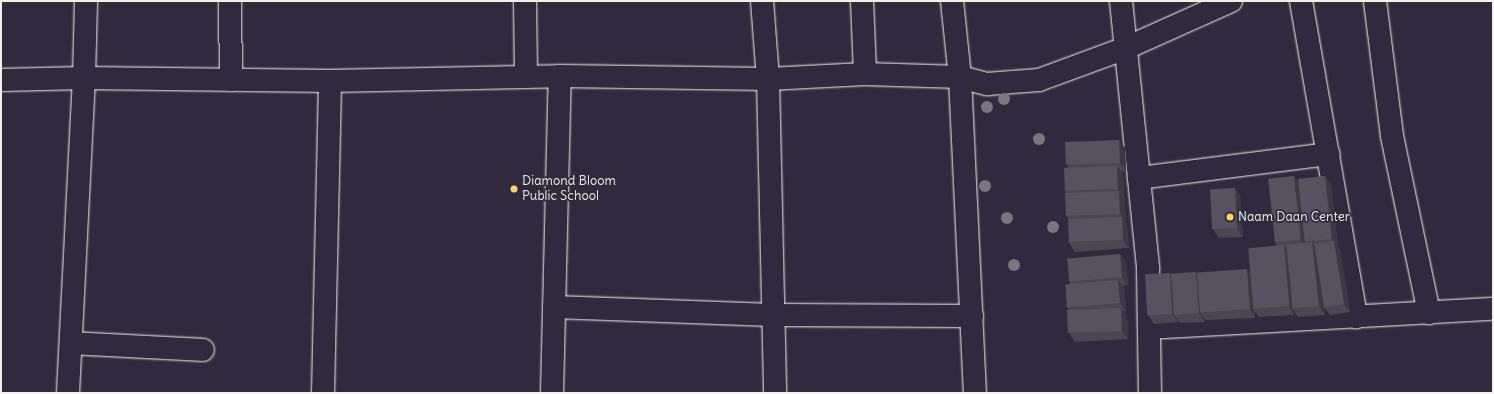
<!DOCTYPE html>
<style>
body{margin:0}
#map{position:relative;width:1494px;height:394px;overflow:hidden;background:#2f2a3d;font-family:Delius,sans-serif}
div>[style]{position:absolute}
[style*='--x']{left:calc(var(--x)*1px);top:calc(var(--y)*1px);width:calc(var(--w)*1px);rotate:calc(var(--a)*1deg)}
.roads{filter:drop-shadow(0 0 1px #f4f1e8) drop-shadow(0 0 1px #f4f1e8)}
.minor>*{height:22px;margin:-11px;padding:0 11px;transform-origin:11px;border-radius:11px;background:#2f2a3d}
.trees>*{width:12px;height:12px;margin:-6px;border-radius:50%;background:#7a757e}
.wall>*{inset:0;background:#4a4752}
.shaded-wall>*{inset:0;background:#3c3942}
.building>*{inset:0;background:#56525f;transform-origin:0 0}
.dots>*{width:11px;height:11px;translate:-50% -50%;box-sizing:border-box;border:2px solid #2f2a3d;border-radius:50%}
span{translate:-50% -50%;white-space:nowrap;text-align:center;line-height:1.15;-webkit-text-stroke:3.5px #2f2a3d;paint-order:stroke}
.poi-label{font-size:13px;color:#f4f1e8}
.left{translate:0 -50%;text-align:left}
.frame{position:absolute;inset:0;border:2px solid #f4f1e8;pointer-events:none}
</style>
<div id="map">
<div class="roads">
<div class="minor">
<div style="--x:230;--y:1;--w:79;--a:89.3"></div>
<div style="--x:525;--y:1;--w:76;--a:89.2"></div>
<div style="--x:762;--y:1;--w:78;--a:85.6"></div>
<div style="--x:768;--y:79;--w:314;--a:88.7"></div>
<div style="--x:862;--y:1;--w:73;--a:87.6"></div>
<div style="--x:952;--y:1;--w:76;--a:84"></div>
<div style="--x:960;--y:77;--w:316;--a:87.3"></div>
<div style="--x:1121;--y:1;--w:269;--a:84.2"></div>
<div style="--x:1148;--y:269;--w:124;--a:89.1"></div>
<div style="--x:1301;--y:1;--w:321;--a:80.1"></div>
<div style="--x:1375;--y:1;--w:136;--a:82.8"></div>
<div style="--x:1392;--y:136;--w:181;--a:78.2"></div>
<div style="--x:1;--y:80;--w:83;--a:-1.4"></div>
<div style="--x:84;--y:78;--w:246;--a:0.7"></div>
<div style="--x:330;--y:81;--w:230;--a:-1.2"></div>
<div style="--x:560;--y:76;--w:208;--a:0.8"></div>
<div style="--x:768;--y:79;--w:97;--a:-3"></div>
<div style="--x:865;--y:74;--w:95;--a:1.8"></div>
<div style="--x:960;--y:77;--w:28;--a:15"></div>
<div style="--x:987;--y:84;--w:52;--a:-4.4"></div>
<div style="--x:1039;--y:80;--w:93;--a:-20.2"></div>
<div style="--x:1126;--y:48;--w:115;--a:-24.1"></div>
<div style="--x:1139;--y:178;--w:191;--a:-7.2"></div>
<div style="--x:554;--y:307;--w:219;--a:2.1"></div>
<div style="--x:773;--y:315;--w:199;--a:0.3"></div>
<div style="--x:1149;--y:328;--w:345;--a:-3.2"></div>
<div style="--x:71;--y:343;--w:132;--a:3"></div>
<div style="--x:68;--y:393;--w:315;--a:-87.1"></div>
<div style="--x:84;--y:78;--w:77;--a:-88.5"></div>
<div style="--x:323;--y:393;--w:312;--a:-88.7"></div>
<div style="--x:552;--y:393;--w:317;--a:-88.6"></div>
</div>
</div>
<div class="trees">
<div style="left:1004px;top:99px"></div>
<div style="left:987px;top:107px"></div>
<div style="left:1039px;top:139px"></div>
<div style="left:985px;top:186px"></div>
<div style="left:1007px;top:218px"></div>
<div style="left:1053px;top:227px"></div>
<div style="left:1014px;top:265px"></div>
</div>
<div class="wall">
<div style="clip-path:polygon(1119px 140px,1125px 148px,1126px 171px,1121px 172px,1123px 174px,1124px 197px,1123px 197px,1125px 200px,1125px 222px,1127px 226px,1129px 248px,1075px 252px,1069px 243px,1069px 220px,1067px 217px,1067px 194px,1065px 192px,1068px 168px,1067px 166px)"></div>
<div style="clip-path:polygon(1325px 176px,1331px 184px,1338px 247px,1340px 250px,1350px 312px,1330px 315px,1324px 307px,1325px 315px,1298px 317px,1294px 311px,1294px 315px,1259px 317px,1255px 312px,1255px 318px,1206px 320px,1204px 318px,1205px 322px,1180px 323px,1178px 320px,1178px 322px,1154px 324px,1148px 315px,1170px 273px,1172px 276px,1250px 273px,1276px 245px,1275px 243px,1299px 183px)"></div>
<div style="clip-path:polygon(1235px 188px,1240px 196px,1243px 237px,1219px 238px,1213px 229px)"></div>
<div style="clip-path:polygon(1120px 254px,1126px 262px,1128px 285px,1122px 286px,1124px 288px,1126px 311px,1124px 311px,1127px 316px,1128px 339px,1075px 342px,1069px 333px,1070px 311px,1066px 306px,1070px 283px,1069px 280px)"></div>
</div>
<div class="shaded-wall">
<div style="clip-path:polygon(1119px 140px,1125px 148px,1126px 171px,1120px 163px)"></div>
<div style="clip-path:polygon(1117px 166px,1123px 174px,1124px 197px,1118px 189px)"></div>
<div style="clip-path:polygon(1294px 176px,1300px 185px,1305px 242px,1307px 244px,1307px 249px,1301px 240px)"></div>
<div style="clip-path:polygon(1325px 176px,1331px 184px,1338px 247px,1340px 250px,1350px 312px,1344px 304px,1334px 242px,1332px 239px)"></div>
<div style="clip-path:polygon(1235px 188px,1240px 196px,1243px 237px,1237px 228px)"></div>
<div style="clip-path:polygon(1119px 191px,1125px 200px,1126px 222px,1120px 214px)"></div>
<div style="clip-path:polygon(1122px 217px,1127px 226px,1129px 248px,1123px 240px)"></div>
<div style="clip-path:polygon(1312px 242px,1318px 251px,1325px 315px,1319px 306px)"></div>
<div style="clip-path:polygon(1284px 245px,1290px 253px,1292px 309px,1294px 311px,1294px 315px,1289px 306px)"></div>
<div style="clip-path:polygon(1120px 254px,1126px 262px,1128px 285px,1122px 277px)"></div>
<div style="clip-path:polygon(1247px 269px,1253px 277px,1253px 309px,1255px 312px,1255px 318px,1250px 309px)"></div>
<div style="clip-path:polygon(1196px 272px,1202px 281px,1200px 312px,1204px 318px,1205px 322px,1199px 313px)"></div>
<div style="clip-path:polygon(1170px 273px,1176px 282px,1174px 315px,1178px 320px,1178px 322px,1172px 314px)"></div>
<div style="clip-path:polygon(1118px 280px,1124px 288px,1126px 311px,1120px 303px)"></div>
<div style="clip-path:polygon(1121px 308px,1127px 316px,1128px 339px,1122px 331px)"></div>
</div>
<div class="building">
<div style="left:1119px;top:140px;width:23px;height:54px;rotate:88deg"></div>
<div style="left:1117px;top:166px;width:23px;height:53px;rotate:88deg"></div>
<div style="left:1294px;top:176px;width:64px;height:26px;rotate:84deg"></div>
<div style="left:1325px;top:176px;width:63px;height:27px;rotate:84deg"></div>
<div style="left:1235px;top:188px;width:40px;height:25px;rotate:87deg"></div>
<div style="left:1119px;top:191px;width:23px;height:54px;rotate:88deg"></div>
<div style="left:1122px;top:217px;width:23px;height:54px;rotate:88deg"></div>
<div style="left:1334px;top:241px;width:64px;height:20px;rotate:81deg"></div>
<div style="left:1312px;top:242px;width:64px;height:26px;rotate:84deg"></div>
<div style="left:1284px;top:245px;width:61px;height:36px;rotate:85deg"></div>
<div style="left:1120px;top:254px;width:23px;height:53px;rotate:85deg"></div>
<div style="left:1247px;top:269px;width:40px;height:50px;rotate:86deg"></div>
<div style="left:1196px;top:272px;width:41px;height:25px;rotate:86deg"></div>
<div style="left:1170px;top:273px;width:41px;height:25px;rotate:87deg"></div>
<div style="left:1118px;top:280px;width:23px;height:53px;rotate:85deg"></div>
<div style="left:1121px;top:308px;width:23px;height:54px;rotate:88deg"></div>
</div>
<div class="dots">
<div style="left:514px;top:189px;background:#ffd166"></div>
<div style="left:1230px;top:217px;background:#ffd166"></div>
</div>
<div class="poi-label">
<span class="left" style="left:522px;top:189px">Diamond Bloom<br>Public School</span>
<span class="left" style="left:1238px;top:217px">Naam Daan Center</span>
</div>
<div class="frame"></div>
</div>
